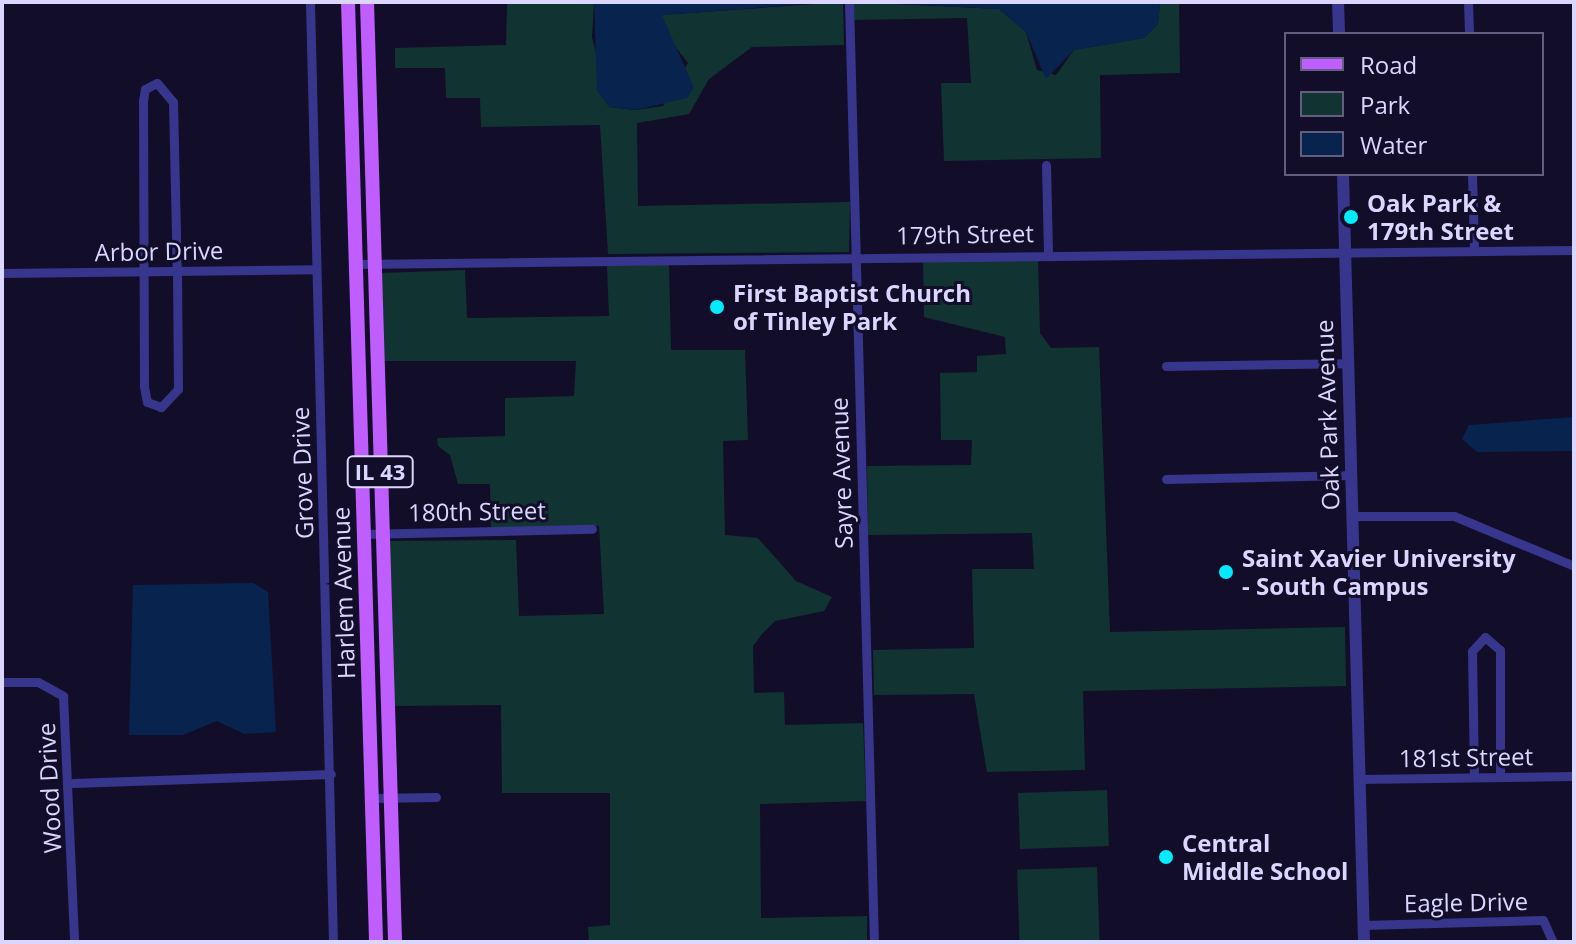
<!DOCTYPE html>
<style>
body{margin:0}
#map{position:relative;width:1576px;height:944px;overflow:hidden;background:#120e29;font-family:"Open Sans",sans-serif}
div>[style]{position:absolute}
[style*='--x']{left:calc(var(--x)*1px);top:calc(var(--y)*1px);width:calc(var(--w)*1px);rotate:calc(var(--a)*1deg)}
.green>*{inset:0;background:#113432;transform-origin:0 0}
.water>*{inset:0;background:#08234e}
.minor>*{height:9px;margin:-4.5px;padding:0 4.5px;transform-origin:4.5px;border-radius:4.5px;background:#37368c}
.tertiary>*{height:12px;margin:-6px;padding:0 6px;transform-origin:6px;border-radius:6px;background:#37368c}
.primary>*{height:14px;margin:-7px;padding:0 7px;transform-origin:7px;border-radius:7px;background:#bf5dff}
.dots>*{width:22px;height:22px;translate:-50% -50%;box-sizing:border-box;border:4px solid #120e29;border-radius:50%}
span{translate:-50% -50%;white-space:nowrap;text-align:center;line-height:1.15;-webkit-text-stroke:6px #120e29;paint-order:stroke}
.shield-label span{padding:2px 6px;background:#120e29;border:2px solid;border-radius:6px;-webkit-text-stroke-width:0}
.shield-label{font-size:22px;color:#dad6ff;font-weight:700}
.poi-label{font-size:24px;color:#dad6ff;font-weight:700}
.left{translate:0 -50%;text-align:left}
.street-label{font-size:24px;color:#dad6ff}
.frame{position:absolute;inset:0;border:4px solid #dad6ff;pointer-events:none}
.legend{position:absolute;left:1284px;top:32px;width:260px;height:144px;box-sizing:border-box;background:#120e29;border:2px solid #625e7f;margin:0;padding:10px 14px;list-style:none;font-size:24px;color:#dad6ff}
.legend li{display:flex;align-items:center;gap:16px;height:40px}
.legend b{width:40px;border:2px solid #625e7f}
</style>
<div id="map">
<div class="green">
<div style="clip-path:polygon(507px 2px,594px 2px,592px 37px,609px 107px,636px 110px,663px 106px,688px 63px,664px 32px,661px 15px,843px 2px,844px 45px,752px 47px,709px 79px,689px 114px,637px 123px,638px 206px,850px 202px,849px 252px,608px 254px,600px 125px,481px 127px,480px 98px,446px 98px,445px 68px,395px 68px,395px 48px,506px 45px)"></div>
<div style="clip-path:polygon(853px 2px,999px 9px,1026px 32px,1037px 70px,1056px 75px,1074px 50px,1144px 38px,1158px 24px,1160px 2px,1179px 2px,1180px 73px,1100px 75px,1101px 158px,944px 161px,941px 83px,971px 83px,967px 18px,853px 20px)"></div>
<div style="clip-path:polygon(1038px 259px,1040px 333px,1051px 348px,1099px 347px,1110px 632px,1345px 627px,1346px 686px,1083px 691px,1085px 770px,987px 772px,974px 694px,874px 695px,873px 650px,974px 648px,972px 569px,1034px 569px,1032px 533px,868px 535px,867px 466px,971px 465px,972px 440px,941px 440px,940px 373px,977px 372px,977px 356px,1006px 354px,1005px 337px,924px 317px,923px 261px)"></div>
<div style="clip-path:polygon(669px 264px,671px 350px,745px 350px,748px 440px,723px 441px,725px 535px,758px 538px,796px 581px,832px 597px,824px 611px,775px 621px,762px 634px,753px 646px,754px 693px,784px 692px,785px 725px,863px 723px,866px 801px,760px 804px,761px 918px,867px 916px,867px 942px,589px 942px,588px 927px,610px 925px,610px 793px,502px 793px,501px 705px,392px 706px,387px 541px,516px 540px,519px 616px,604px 614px,599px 526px,491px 528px,490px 484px,458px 484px,450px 455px,438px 446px,437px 438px,505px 436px,505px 398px,574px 396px,576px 361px,383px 361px,382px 273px,465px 270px,467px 318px,609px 316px,607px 266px)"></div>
<div style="left:1107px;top:790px;width:56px;height:89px;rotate:88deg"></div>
<div style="left:1097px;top:867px;width:75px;height:80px;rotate:88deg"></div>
</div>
<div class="water">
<div style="clip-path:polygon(594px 2px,831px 2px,662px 15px,694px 88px,687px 98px,636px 110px,609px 107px,597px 91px)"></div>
<div style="clip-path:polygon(867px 2px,1160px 2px,1158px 24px,1144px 38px,1074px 50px,1046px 79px,1026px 32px,999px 9px)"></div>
<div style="clip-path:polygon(1574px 417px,1574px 451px,1477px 452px,1462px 439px,1469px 425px)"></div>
<div style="clip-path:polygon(253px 583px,268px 592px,276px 732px,244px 734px,217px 721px,183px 735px,129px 735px,133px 585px)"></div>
</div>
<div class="minor">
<div style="--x:310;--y:2;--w:940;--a:88.6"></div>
<div style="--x:849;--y:2;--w:940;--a:88.48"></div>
<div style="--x:1468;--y:2;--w:32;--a:88"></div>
<div style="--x:157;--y:83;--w:25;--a:50"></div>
<div style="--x:173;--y:102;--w:170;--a:88.7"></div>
<div style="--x:177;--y:272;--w:117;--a:89.5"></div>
<div style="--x:178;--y:389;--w:25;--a:133"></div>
<div style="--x:161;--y:407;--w:15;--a:-160"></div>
<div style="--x:147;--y:402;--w:16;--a:-101"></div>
<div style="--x:144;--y:386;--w:285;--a:-90.2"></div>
<div style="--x:143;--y:101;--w:12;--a:-81"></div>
<div style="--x:145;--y:89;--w:13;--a:-27"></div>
<div style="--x:1046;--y:165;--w:89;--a:88.7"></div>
<div style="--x:1472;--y:174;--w:77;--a:88.5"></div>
<div style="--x:356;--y:264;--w:1218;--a:-0.66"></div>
<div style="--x:2;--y:273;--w:314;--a:-0.7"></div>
<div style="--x:1166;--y:366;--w:182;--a:-0.9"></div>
<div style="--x:1166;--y:479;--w:185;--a:-1.2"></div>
<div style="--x:1352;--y:516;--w:102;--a:0"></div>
<div style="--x:1454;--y:516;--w:130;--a:22.6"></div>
<div style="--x:363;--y:534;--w:229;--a:-1.3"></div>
<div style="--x:2;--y:682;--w:36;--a:0"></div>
<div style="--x:38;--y:682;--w:29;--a:29"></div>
<div style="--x:63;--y:696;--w:246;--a:87.4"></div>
<div style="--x:1474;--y:777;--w:126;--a:-90.9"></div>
<div style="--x:1472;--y:651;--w:19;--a:-47"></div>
<div style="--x:1485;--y:637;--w:20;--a:41"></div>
<div style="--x:1500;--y:650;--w:127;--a:90"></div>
<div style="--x:1359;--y:779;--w:215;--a:-0.8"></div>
<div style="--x:73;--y:783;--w:258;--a:-2"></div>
<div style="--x:372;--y:798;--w:64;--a:-0.9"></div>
<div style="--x:1363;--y:925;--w:180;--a:-1.6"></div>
<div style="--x:1543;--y:920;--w:24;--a:66"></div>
</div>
<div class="tertiary">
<div style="--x:1338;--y:2;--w:32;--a:88"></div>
<div style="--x:1343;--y:174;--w:768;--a:88.43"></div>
</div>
<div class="primary">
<div style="--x:348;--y:2;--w:940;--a:88.29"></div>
<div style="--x:367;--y:2;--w:940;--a:88.29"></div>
</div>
<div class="dots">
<div style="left:1351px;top:217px;background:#02ebff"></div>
<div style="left:717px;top:307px;background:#02ebff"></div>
<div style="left:1226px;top:572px;background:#02ebff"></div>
<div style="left:1166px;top:857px;background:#02ebff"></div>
</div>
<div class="shield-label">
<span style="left:380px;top:472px">IL 43</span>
</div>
<div class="poi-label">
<span class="left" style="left:1367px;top:217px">Oak Park &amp;<br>179th Street</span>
<span class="left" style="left:733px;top:307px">First Baptist Church<br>of Tinley Park</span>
<span class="left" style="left:1242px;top:572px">Saint Xavier University<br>- South Campus</span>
<span class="left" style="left:1182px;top:857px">Central<br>Middle School</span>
</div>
<div class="street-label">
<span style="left:965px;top:234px;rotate:-1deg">179th Street</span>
<span style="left:159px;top:251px;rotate:-1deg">Arbor Drive</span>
<span style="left:1327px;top:415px;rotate:-92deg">Oak Park Avenue</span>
<span style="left:302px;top:473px;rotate:-92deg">Grove Drive</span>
<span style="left:841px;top:473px;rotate:-92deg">Sayre Avenue</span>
<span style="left:477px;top:511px;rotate:-1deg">180th Street</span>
<span style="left:343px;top:593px;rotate:-92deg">Harlem Avenue</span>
<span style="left:1466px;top:757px;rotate:-1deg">181st Street</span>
<span style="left:49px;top:788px;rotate:-93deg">Wood Drive</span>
<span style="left:1466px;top:902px;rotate:-1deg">Eagle Drive</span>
</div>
<div class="frame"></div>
<ul class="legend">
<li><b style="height:10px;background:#bf5dff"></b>Road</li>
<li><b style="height:22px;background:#113432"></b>Park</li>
<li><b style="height:22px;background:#08234e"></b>Water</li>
</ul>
</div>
